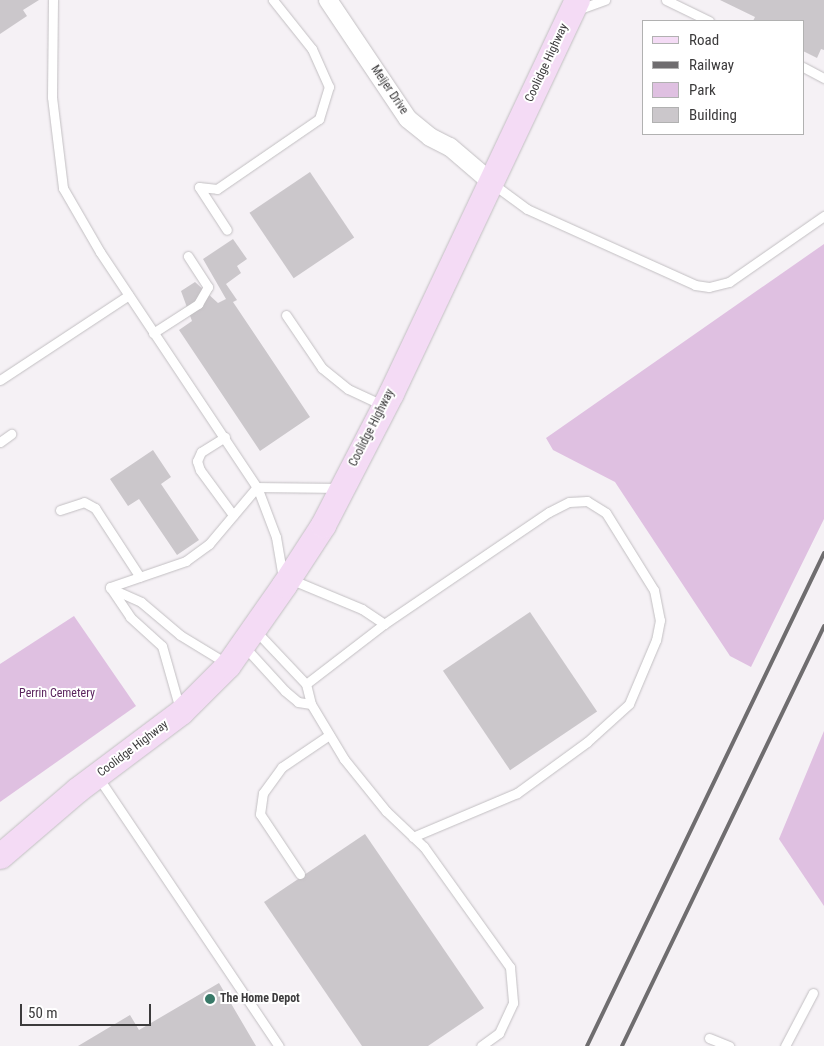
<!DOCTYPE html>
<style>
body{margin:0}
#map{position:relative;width:824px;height:1046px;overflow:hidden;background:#f5f1f5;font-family:"Roboto Condensed",sans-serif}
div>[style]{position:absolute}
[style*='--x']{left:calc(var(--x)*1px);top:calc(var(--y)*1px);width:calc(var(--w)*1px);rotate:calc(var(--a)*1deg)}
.green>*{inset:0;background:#dfc0e1}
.building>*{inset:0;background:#cbc7cb;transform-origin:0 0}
.roads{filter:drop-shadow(0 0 1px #c2bfc2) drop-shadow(0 0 1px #c2bfc2)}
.service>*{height:9px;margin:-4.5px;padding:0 4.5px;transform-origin:4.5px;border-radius:4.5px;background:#fff}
.minor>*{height:18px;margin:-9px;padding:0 9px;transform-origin:9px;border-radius:9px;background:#fff}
.secondary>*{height:25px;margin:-12.5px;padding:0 12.5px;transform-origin:12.5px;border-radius:12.5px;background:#f4dbf5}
.rail>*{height:4px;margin:-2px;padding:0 2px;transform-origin:2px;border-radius:2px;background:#6f6d6f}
.dots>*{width:14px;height:14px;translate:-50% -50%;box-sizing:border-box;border:2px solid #fff;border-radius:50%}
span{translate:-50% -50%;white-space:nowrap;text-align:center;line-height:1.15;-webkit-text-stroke:4px #fff;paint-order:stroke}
.street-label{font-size:12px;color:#3c3b3c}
.park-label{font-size:12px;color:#5c2660}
.poi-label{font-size:12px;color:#3c3b3c;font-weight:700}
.left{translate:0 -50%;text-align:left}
.legend{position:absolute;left:642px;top:20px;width:162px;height:115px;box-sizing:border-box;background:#fff;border:1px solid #b1b1b1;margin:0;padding:6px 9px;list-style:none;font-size:15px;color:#3c3b3c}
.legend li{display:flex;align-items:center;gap:10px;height:25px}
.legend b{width:25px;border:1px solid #b1b1b1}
.scale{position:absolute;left:20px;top:1004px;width:131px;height:22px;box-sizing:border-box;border:2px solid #3c3b3c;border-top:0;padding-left:6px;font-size:15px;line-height:18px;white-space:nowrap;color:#3c3b3c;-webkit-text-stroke:4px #fff;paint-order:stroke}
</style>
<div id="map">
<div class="green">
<div style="clip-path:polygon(824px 244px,824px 519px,751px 667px,730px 656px,615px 482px,553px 450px,546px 438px)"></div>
<div style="clip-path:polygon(74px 616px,136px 706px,0 802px,0 664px)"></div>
<div style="clip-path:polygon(824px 731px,824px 906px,779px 839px)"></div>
</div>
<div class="building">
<div style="clip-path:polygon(0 0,39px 0,23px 10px,27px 16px,0 34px)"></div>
<div style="clip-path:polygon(720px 0,824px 0,824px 50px,821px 49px,817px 58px,803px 51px,803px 21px,753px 21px,755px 17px)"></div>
<div style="left:310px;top:172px;width:79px;height:73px;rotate:56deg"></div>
<div style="clip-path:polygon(233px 239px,247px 259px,237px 266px,241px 273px,226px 284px,237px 300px,233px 302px,310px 417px,260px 451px,179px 330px,192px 321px,181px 291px,195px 282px,218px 303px,226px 299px,203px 259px)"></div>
<div style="clip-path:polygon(153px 450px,171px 477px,161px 484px,199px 540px,177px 555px,139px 499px,128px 506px,110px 479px)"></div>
<div style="left:530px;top:612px;width:120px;height:105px;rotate:56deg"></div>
<div style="clip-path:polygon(365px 834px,484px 1008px,428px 1046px,362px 1046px,264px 902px)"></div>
<div style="clip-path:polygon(219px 983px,256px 1046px,78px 1046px,130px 1015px,139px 1030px)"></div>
</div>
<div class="roads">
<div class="service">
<div style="--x:53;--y:0;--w:97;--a:90.6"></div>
<div style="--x:52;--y:97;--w:92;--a:83.1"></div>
<div style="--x:63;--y:188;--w:74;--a:60"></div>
<div style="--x:100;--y:252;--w:283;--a:56.3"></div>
<div style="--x:257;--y:487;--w:75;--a:130.1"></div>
<div style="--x:209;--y:544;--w:29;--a:144"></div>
<div style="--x:186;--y:561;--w:80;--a:161.1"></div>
<div style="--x:666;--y:0;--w:48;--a:26"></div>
<div style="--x:577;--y:10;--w:30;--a:-20"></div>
<div style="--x:803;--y:67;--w:24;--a:28"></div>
<div style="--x:493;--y:184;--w:42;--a:36.3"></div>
<div style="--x:527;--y:209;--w:184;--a:24.3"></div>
<div style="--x:695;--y:285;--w:14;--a:8"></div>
<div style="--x:709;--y:287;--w:21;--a:-14"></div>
<div style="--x:729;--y:282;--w:116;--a:-34.8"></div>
<div style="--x:199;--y:187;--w:18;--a:6"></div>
<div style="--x:217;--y:189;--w:124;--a:-34.5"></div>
<div style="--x:319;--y:119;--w:34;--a:-73"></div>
<div style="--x:329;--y:87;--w:42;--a:-114.1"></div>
<div style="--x:312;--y:49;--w:63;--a:-128.5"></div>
<div style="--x:199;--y:187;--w:51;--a:56.9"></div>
<div style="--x:286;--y:315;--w:64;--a:55.8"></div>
<div style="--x:322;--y:368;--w:33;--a:39"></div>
<div style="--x:348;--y:389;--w:40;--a:25"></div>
<div style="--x:153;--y:333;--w:54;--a:-32.8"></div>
<div style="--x:198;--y:304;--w:20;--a:-60"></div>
<div style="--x:208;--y:287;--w:37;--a:-123"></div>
<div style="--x:0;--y:380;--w:154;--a:-33.4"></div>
<div style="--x:225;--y:437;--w:28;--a:148"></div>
<div style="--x:201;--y:452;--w:10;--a:114"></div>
<div style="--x:197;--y:461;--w:9;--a:72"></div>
<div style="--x:200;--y:470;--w:56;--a:53.7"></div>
<div style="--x:0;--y:442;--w:14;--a:-36"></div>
<div style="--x:60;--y:510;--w:25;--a:-18"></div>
<div style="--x:84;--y:502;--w:13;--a:29"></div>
<div style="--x:95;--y:508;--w:82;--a:56.9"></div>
<div style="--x:283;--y:578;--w:42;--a:-99.7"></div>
<div style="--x:276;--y:537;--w:53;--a:-110.8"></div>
<div style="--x:257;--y:487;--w:82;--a:0.7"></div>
<div style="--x:290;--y:579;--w:78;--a:22.6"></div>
<div style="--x:362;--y:609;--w:27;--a:34"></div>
<div style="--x:384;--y:624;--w:98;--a:142.4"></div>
<div style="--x:110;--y:587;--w:36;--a:56"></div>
<div style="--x:130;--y:617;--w:43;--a:42.2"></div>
<div style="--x:162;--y:646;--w:66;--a:74.1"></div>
<div style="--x:110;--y:588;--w:34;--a:24"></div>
<div style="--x:141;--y:602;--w:51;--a:40.2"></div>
<div style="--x:180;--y:635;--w:54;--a:31.3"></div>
<div style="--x:384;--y:624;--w:199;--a:-34.2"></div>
<div style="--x:549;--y:512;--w:22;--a:-27"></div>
<div style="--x:569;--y:502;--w:18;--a:-3"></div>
<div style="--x:587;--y:501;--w:22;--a:32"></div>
<div style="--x:606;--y:513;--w:91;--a:58.1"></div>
<div style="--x:654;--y:590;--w:31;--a:79"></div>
<div style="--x:660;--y:620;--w:20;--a:101"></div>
<div style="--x:656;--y:640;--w:69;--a:112.9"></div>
<div style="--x:629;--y:704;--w:57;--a:137.9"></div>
<div style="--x:587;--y:742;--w:87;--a:143.9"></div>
<div style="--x:517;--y:793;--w:113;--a:157.1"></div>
<div style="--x:243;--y:645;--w:62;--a:47.6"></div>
<div style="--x:285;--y:691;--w:17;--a:40"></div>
<div style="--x:298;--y:702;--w:13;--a:9"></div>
<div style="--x:311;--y:704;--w:21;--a:-104"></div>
<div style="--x:306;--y:684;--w:74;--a:-133.4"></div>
<div style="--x:311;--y:704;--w:64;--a:59"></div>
<div style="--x:344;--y:759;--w:67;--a:51.1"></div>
<div style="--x:386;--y:811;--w:52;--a:43.5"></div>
<div style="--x:424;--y:847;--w:148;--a:54.4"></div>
<div style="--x:510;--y:967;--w:36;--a:85"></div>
<div style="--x:513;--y:1003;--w:33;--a:115"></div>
<div style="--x:499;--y:1033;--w:22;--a:144"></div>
<div style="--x:98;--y:777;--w:324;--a:56.1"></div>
<div style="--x:300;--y:874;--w:72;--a:-123.7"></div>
<div style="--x:260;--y:814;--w:21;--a:-82"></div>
<div style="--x:263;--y:793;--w:32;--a:-54"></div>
<div style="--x:282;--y:767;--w:57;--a:-34.2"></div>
<div style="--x:709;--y:1038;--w:22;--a:22"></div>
<div style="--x:785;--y:1046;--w:60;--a:-62.2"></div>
</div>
<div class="minor">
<div style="--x:328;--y:0;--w:143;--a:56.1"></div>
<div style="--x:408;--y:119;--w:28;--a:39"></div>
<div style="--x:430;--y:137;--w:22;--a:27"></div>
<div style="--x:450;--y:147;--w:54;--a:40.5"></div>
</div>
<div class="secondary">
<div style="--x:0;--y:856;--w:101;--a:-40.6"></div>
<div style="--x:77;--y:790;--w:130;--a:-36.9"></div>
<div style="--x:181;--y:712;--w:66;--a:-45"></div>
<div style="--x:228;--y:665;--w:98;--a:-55"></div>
<div style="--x:284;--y:585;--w:72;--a:-57"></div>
<div style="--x:323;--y:525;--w:148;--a:-62.7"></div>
<div style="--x:391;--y:393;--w:435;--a:-64.7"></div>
</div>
</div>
<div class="rail">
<div style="--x:587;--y:1046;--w:547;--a:-64.32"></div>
<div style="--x:622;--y:1046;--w:466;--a:-64.3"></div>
</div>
<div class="dots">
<div style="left:210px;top:999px;background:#387968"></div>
</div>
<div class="street-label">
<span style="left:547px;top:63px;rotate:-65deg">Coolidge Highway</span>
<span style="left:389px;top:90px;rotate:56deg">Meijer Drive</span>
<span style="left:372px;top:428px;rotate:-63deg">Coolidge Highway</span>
<span style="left:133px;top:749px;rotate:-37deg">Coolidge Highway</span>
</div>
<div class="park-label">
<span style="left:57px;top:694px">Perrin Cemetery</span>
</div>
<div class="poi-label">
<span class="left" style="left:220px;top:999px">The Home Depot</span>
</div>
<ul class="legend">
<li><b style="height:6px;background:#f4dbf5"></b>Road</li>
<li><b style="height:6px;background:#6f6d6f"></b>Railway</li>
<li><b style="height:14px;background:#dfc0e1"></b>Park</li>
<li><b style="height:14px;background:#cbc7cb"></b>Building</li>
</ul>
<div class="scale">50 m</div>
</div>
